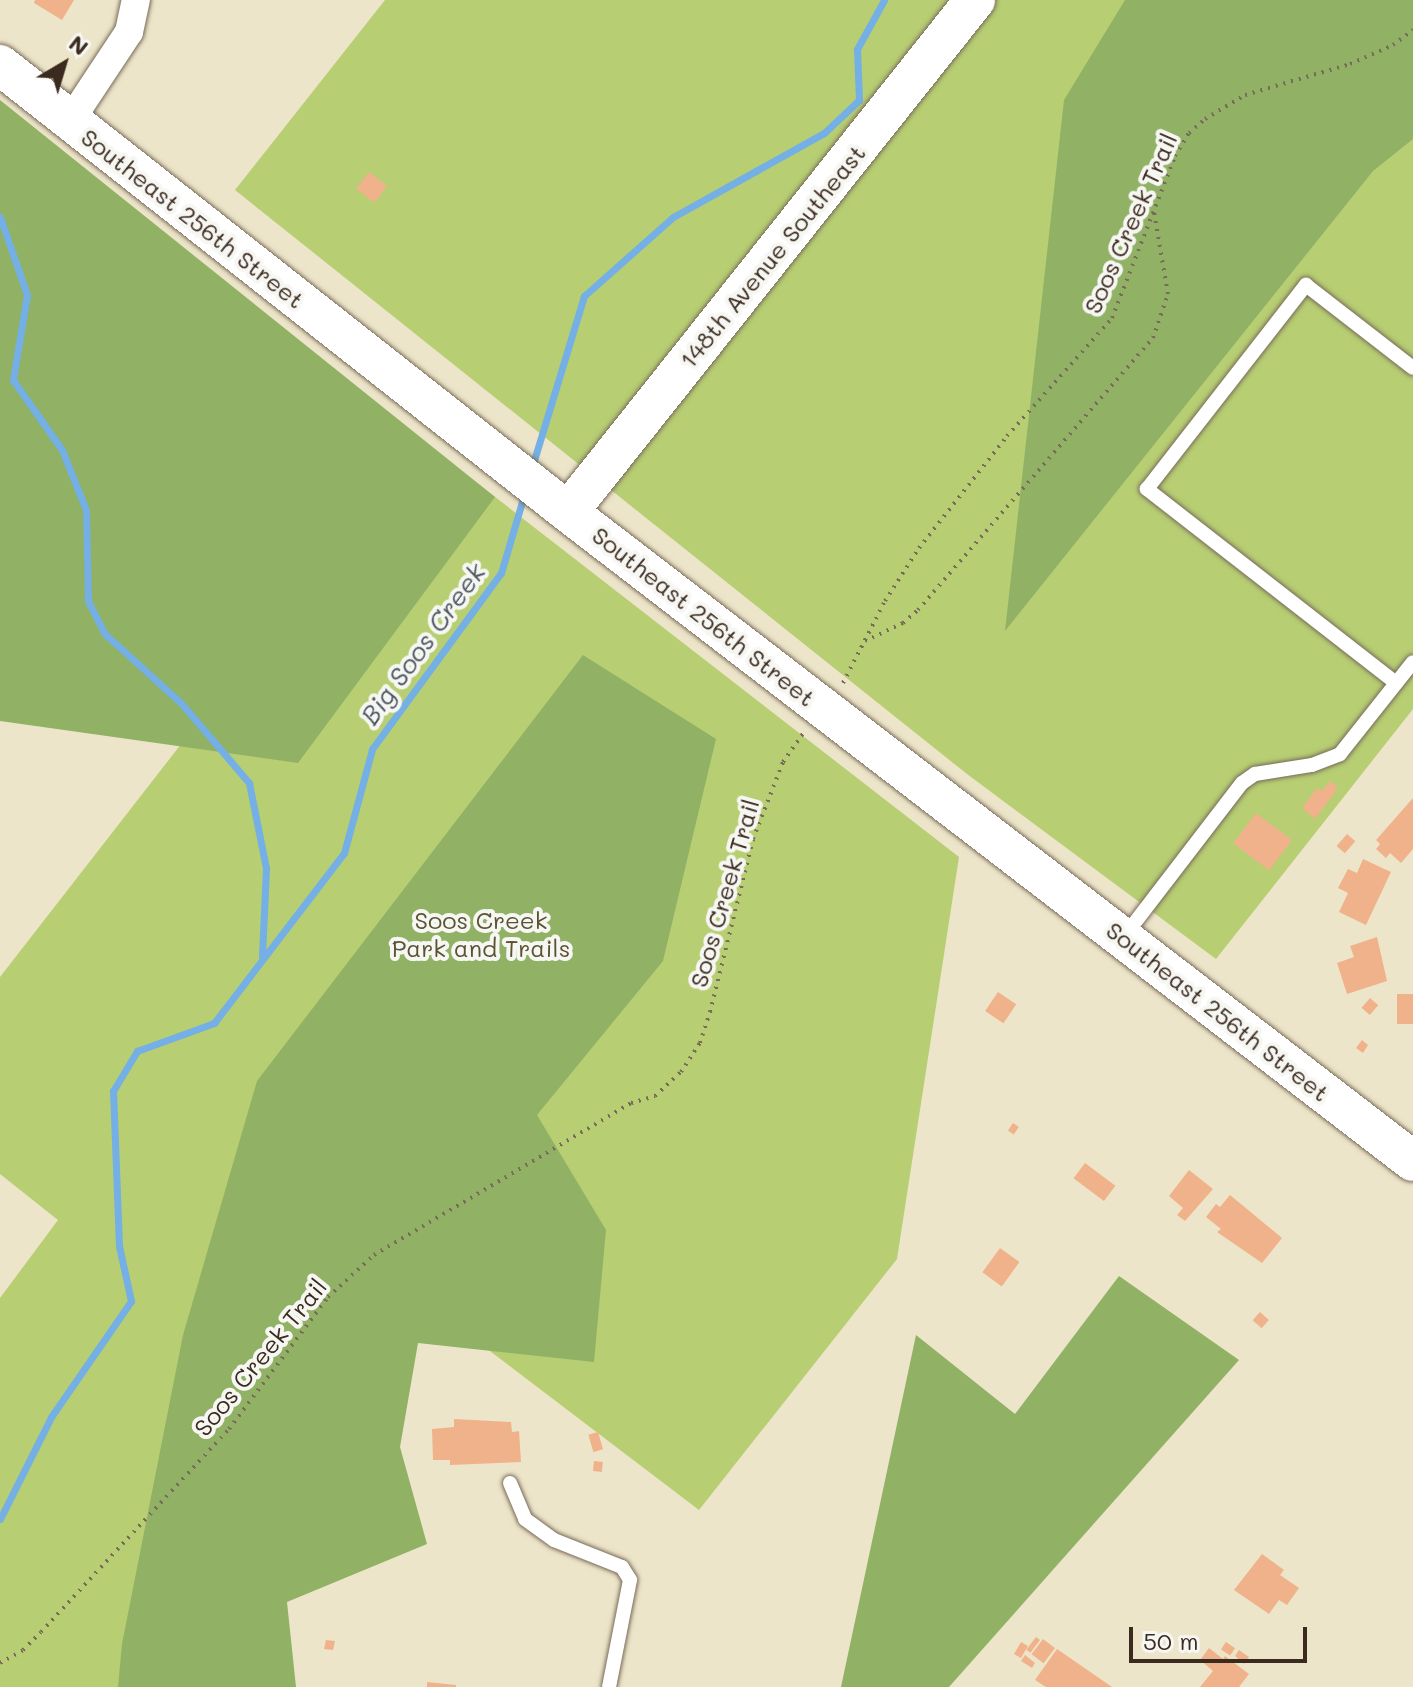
<!DOCTYPE html>
<style>
body{margin:0}
#map{position:relative;width:1413px;height:1687px;overflow:hidden;background:#ede5c9;font-family:Mali,sans-serif}
div>[style]{position:absolute}
[style*='--x']{left:calc(var(--x)*1px);top:calc(var(--y)*1px);width:calc(var(--w)*1px);rotate:calc(var(--a)*1deg)}
.green>*{inset:0;background:#b7ce73}
.forest>*{inset:0;background:#91b165}
.stream>*{height:7px;margin:-3.5px;padding:0 3.5px;transform-origin:3.5px;border-radius:3.5px;background:#74afe5}
.building>*{inset:0;background:#f0b28a;transform-origin:0 0}
.path>*{height:4px;margin-top:-2px;transform-origin:0;background:repeating-linear-gradient(90deg,#796b5a 0 2px,transparent 0 8px)}
.roads{filter:drop-shadow(0 0 2px #796b5a) drop-shadow(0 0 2px #796b5a)}
.lane>*{height:14px;margin:-7px;padding:0 7px;transform-origin:7px;border-radius:7px;background:#fff}
.street>*{height:28px;margin:-14px;padding:0 14px;transform-origin:14px;border-radius:14px;background:#fff}
.secondary>*{height:40px;margin:-20px;padding:0 20px;transform-origin:20px;border-radius:20px;background:#fff}
span{translate:-50% -50%;white-space:nowrap;text-align:center;line-height:1.15;-webkit-text-stroke:8px #f6f6f2;paint-order:stroke}
.street-label{font-size:24px;color:#3b2a1e}
.park-label{font-size:24px;color:#5a5333}
.water-label{font-size:26px;color:#4f5964;font-style:italic}
.north{position:absolute;left:24px;top:24px;width:80px;height:80px;-webkit-text-stroke:6px #f6f6f2;paint-order:stroke;rotate:38deg;font-size:22px;font-weight:700;line-height:32px;text-align:center;color:#3b2a1e}
.north::after{content:'';display:block;margin:auto;width:28px;height:36px;background:#3b2a1e;clip-path:polygon(50% 0,100% 100%,50% 72%,0 100%)}
.scale{position:absolute;left:1129px;top:1627px;width:178px;height:36px;box-sizing:border-box;border:4px solid #3b2a1e;border-top:0;padding-left:10px;font-size:24px;line-height:28px;white-space:nowrap;color:#3b2a1e;-webkit-text-stroke:6px #f6f6f2;paint-order:stroke}
</style>
<div id="map">
<div class="green">
<div style="clip-path:polygon(385px 0,1413px 0,1413px 709px,1216px 959px,967px 774px,235px 190px)"></div>
<div style="clip-path:polygon(419px 438px,959px 857px,897px 1259px,699px 1510px,394px 1278px,213px 1687px,0 1687px,0 1298px,58px 1220px,0 1174px,0 977px)"></div>
</div>
<div class="forest">
<div style="clip-path:polygon(1125px 0,1413px 0,1413px 139px,1373px 171px,1005px 631px,1064px 100px)"></div>
<div style="clip-path:polygon(0 100px,495px 497px,298px 763px,0 721px)"></div>
<div style="clip-path:polygon(583px 655px,716px 739px,663px 961px,537px 1115px,606px 1230px,594px 1362px,418px 1343px,400px 1447px,427px 1544px,287px 1602px,296px 1687px,118px 1687px,122px 1644px,183px 1335px,257px 1081px)"></div>
<div style="clip-path:polygon(1119px 1276px,1239px 1360px,949px 1687px,841px 1687px,916px 1335px,1015px 1414px)"></div>
</div>
<div class="stream">
<div style="--x:0;--y:217;--w:83;--a:70.9"></div>
<div style="--x:27;--y:295;--w:86;--a:99.4"></div>
<div style="--x:13;--y:380;--w:85;--a:55"></div>
<div style="--x:62;--y:450;--w:65;--a:68.2"></div>
<div style="--x:86;--y:510;--w:91;--a:88.7"></div>
<div style="--x:88;--y:601;--w:36;--a:63"></div>
<div style="--x:104;--y:633;--w:104;--a:42.3"></div>
<div style="--x:181;--y:703;--w:105;--a:49.6"></div>
<div style="--x:249;--y:783;--w:87;--a:78.7"></div>
<div style="--x:266;--y:868;--w:88;--a:92.6"></div>
<div style="--x:532;--y:467;--w:179;--a:-73.1"></div>
<div style="--x:584;--y:296;--w:119;--a:-41.6"></div>
<div style="--x:673;--y:217;--w:173;--a:-29.1"></div>
<div style="--x:824;--y:133;--w:48;--a:-43.3"></div>
<div style="--x:859;--y:100;--w:51;--a:-92.2"></div>
<div style="--x:857;--y:49;--w:56;--a:-61.1"></div>
<div style="--x:0;--y:1519;--w:114;--a:-63.4"></div>
<div style="--x:51;--y:1417;--w:141;--a:-55.4"></div>
<div style="--x:131;--y:1301;--w:56;--a:-102.3"></div>
<div style="--x:119;--y:1246;--w:155;--a:-92.2"></div>
<div style="--x:113;--y:1091;--w:47;--a:-59"></div>
<div style="--x:137;--y:1051;--w:82;--a:-20"></div>
<div style="--x:214;--y:1023;--w:214;--a:-52.6"></div>
<div style="--x:344;--y:853;--w:108;--a:-74.9"></div>
<div style="--x:372;--y:749;--w:218;--a:-53.8"></div>
<div style="--x:501;--y:573;--w:81;--a:-73.6"></div>
</div>
<div class="building">
<div style="clip-path:polygon(35px 0,74px 0,62px 20px,34px 3px)"></div>
<div style="left:369px;top:172px;width:23px;height:21px;rotate:38deg"></div>
<div style="clip-path:polygon(1330px 781px,1338px 788px,1315px 819px,1302px 808px,1317px 788px,1322px 791px)"></div>
<div style="clip-path:polygon(1413px 798px,1413px 849px,1401px 863px,1390px 853px,1386px 858px,1376px 849px,1380px 844px,1376px 840px)"></div>
<div style="left:1256px;top:813px;width:45px;height:38px;rotate:37deg"></div>
<div style="left:1347px;top:834px;width:11px;height:16px;rotate:41deg"></div>
<div style="clip-path:polygon(1363px 859px,1391px 872px,1366px 925px,1339px 912px,1348px 893px,1338px 888px,1348px 869px,1357px 873px)"></div>
<div style="clip-path:polygon(1377px 937px,1387px 981px,1347px 994px,1337px 963px,1354px 957px,1350px 946px)"></div>
<div style="left:998px;top:992px;width:22px;height:23px;rotate:34deg"></div>
<div style="left:1397px;top:994px;width:16px;height:30px"></div>
<div style="left:1370px;top:998px;width:11px;height:13px;rotate:41deg"></div>
<div style="clip-path:polygon(1362px 1040px,1368px 1045px,1363px 1053px,1356px 1048px)"></div>
<div style="left:1013px;top:1123px;width:7px;height:9px;rotate:34deg"></div>
<div style="left:1085px;top:1163px;width:38px;height:19px;rotate:37deg"></div>
<div style="clip-path:polygon(1189px 1170px,1213px 1189px,1185px 1221px,1177px 1215px,1183px 1208px,1169px 1196px)"></div>
<div style="clip-path:polygon(1230px 1195px,1282px 1238px,1262px 1263px,1217px 1232px,1221px 1229px,1206px 1217px,1216px 1204px,1220px 1207px)"></div>
<div style="left:1000px;top:1248px;width:24px;height:30px;rotate:36deg"></div>
<div style="left:1260px;top:1312px;width:12px;height:11px;rotate:42deg"></div>
<div style="clip-path:polygon(454px 1419px,511px 1422px,512px 1432px,519px 1431px,521px 1462px,450px 1465px,450px 1460px,433px 1460px,432px 1429px,454px 1427px)"></div>
<div style="left:598px;top:1432px;width:18px;height:10px;rotate:74deg"></div>
<div style="left:594px;top:1461px;width:9px;height:10px;rotate:6deg"></div>
<div style="clip-path:polygon(1262px 1554px,1284px 1570px,1280px 1575px,1299px 1588px,1287px 1605px,1279px 1600px,1269px 1614px,1234px 1590px)"></div>
<div style="left:1036px;top:1637px;width:5px;height:16px;rotate:37deg"></div>
<div style="left:1043px;top:1639px;width:15px;height:19px;rotate:37deg"></div>
<div style="clip-path:polygon(326px 1640px,335px 1641px,333px 1650px,324px 1649px)"></div>
<div style="left:1021px;top:1642px;width:8px;height:14px;rotate:30deg"></div>
<div style="left:1226px;top:1642px;width:11px;height:9px;rotate:34deg"></div>
<div style="clip-path:polygon(1209px 1648px,1223px 1659px,1225px 1656px,1249px 1674px,1239px 1687px,1200px 1687px,1213px 1671px,1200px 1660px)"></div>
<div style="clip-path:polygon(1057px 1649px,1112px 1687px,1046px 1687px,1035px 1680px)"></div>
<div style="clip-path:polygon(1239px 1650px,1249px 1657px,1244px 1664px,1235px 1656px)"></div>
<div style="clip-path:polygon(1025px 1655px,1035px 1663px,1032px 1668px,1021px 1661px)"></div>
<div style="clip-path:polygon(427px 1682px,456px 1685px,456px 1687px,427px 1687px)"></div>
</div>
<div class="path">
<div style="--x:865;--y:641;--w:42;--a:-25.3"></div>
<div style="--x:903;--y:623;--w:20;--a:-41"></div>
<div style="--x:918;--y:610;--w:359;--a:-49.2"></div>
<div style="--x:1153;--y:338;--w:46;--a:-71.2"></div>
<div style="--x:1168;--y:294;--w:83;--a:-99.7"></div>
<div style="--x:843;--y:683;--w:92;--a:-62.9"></div>
<div style="--x:885;--y:601;--w:63;--a:-57.3"></div>
<div style="--x:919;--y:548;--w:142;--a:-51.8"></div>
<div style="--x:1007;--y:436;--w:158;--a:-48.3"></div>
<div style="--x:1112;--y:318;--w:174;--a:-68.7"></div>
<div style="--x:1175;--y:156;--w:27;--a:-59"></div>
<div style="--x:1189;--y:133;--w:21;--a:-41"></div>
<div style="--x:1205;--y:119;--w:47;--a:-31"></div>
<div style="--x:1245;--y:95;--w:109;--a:-16.4"></div>
<div style="--x:1350;--y:64;--w:47;--a:-23.8"></div>
<div style="--x:1393;--y:45;--w:25;--a:-37"></div>
<div style="--x:0;--y:1663;--w:26;--a:-29"></div>
<div style="--x:23;--y:1650;--w:25;--a:-45"></div>
<div style="--x:41;--y:1632;--w:277;--a:-47.2"></div>
<div style="--x:229;--y:1429;--w:165;--a:-53.1"></div>
<div style="--x:328;--y:1297;--w:62;--a:-42.4"></div>
<div style="--x:374;--y:1255;--w:299;--a:-30.6"></div>
<div style="--x:631;--y:1103;--w:25;--a:-16"></div>
<div style="--x:655;--y:1096;--w:35;--a:-43"></div>
<div style="--x:681;--y:1072;--w:35;--a:-57"></div>
<div style="--x:700;--y:1043;--w:33;--a:-72"></div>
<div style="--x:710;--y:1012;--w:178;--a:-76"></div>
<div style="--x:753;--y:839;--w:83;--a:-68.7"></div>
<div style="--x:783;--y:762;--w:39;--a:-55"></div>
</div>
<div class="roads">
<div class="lane">
<div style="--x:1396;--y:683;--w:316;--a:-142.1"></div>
<div style="--x:1147;--y:489;--w:259;--a:-52.1"></div>
<div style="--x:1306;--y:285;--w:135;--a:37.8"></div>
<div style="--x:1123;--y:938;--w:195;--a:-52.5"></div>
<div style="--x:1242;--y:783;--w:16;--a:-35"></div>
<div style="--x:1255;--y:774;--w:58;--a:-9"></div>
<div style="--x:1312;--y:765;--w:30;--a:-21"></div>
<div style="--x:1340;--y:754;--w:117;--a:-51.6"></div>
<div style="--x:510;--y:1483;--w:39;--a:67"></div>
<div style="--x:525;--y:1519;--w:36;--a:36"></div>
<div style="--x:554;--y:1540;--w:73;--a:21.7"></div>
<div style="--x:622;--y:1567;--w:15;--a:58"></div>
<div style="--x:630;--y:1580;--w:109;--a:101.1"></div>
</div>
<div class="street">
<div style="--x:70;--y:121;--w:107;--a:-56.5"></div>
<div style="--x:129;--y:32;--w:33;--a:-78"></div>
</div>
<div class="secondary">
<div style="--x:0;--y:65;--w:723;--a:38.2"></div>
<div style="--x:568;--y:512;--w:1065;--a:37.53"></div>
<div style="--x:568;--y:512;--w:654;--a:-51.52"></div>
</div>
</div>
<div class="street-label">
<span style="left:193px;top:218px;rotate:38deg">Southeast 256th Street</span>
<span style="left:1130px;top:223px;rotate:-66deg">Soos Creek Trail</span>
<span style="left:772px;top:256px;rotate:-51deg">148th Avenue Southeast</span>
<span style="left:704px;top:616px;rotate:38deg">Southeast 256th Street</span>
<span style="left:724px;top:893px;rotate:-74deg">Soos Creek Trail</span>
<span style="left:1218px;top:1011px;rotate:38deg">Southeast 256th Street</span>
<span style="left:260px;top:1357px;rotate:-51deg">Soos Creek Trail</span>
</div>
<div class="park-label">
<span style="left:481px;top:934px">Soos Creek<br>Park and Trails</span>
</div>
<div class="water-label">
<span style="left:423px;top:644px;rotate:-54deg">Big Soos Creek</span>
</div>
<div class="north">N</div>
<div class="scale">50 m</div>
</div>
